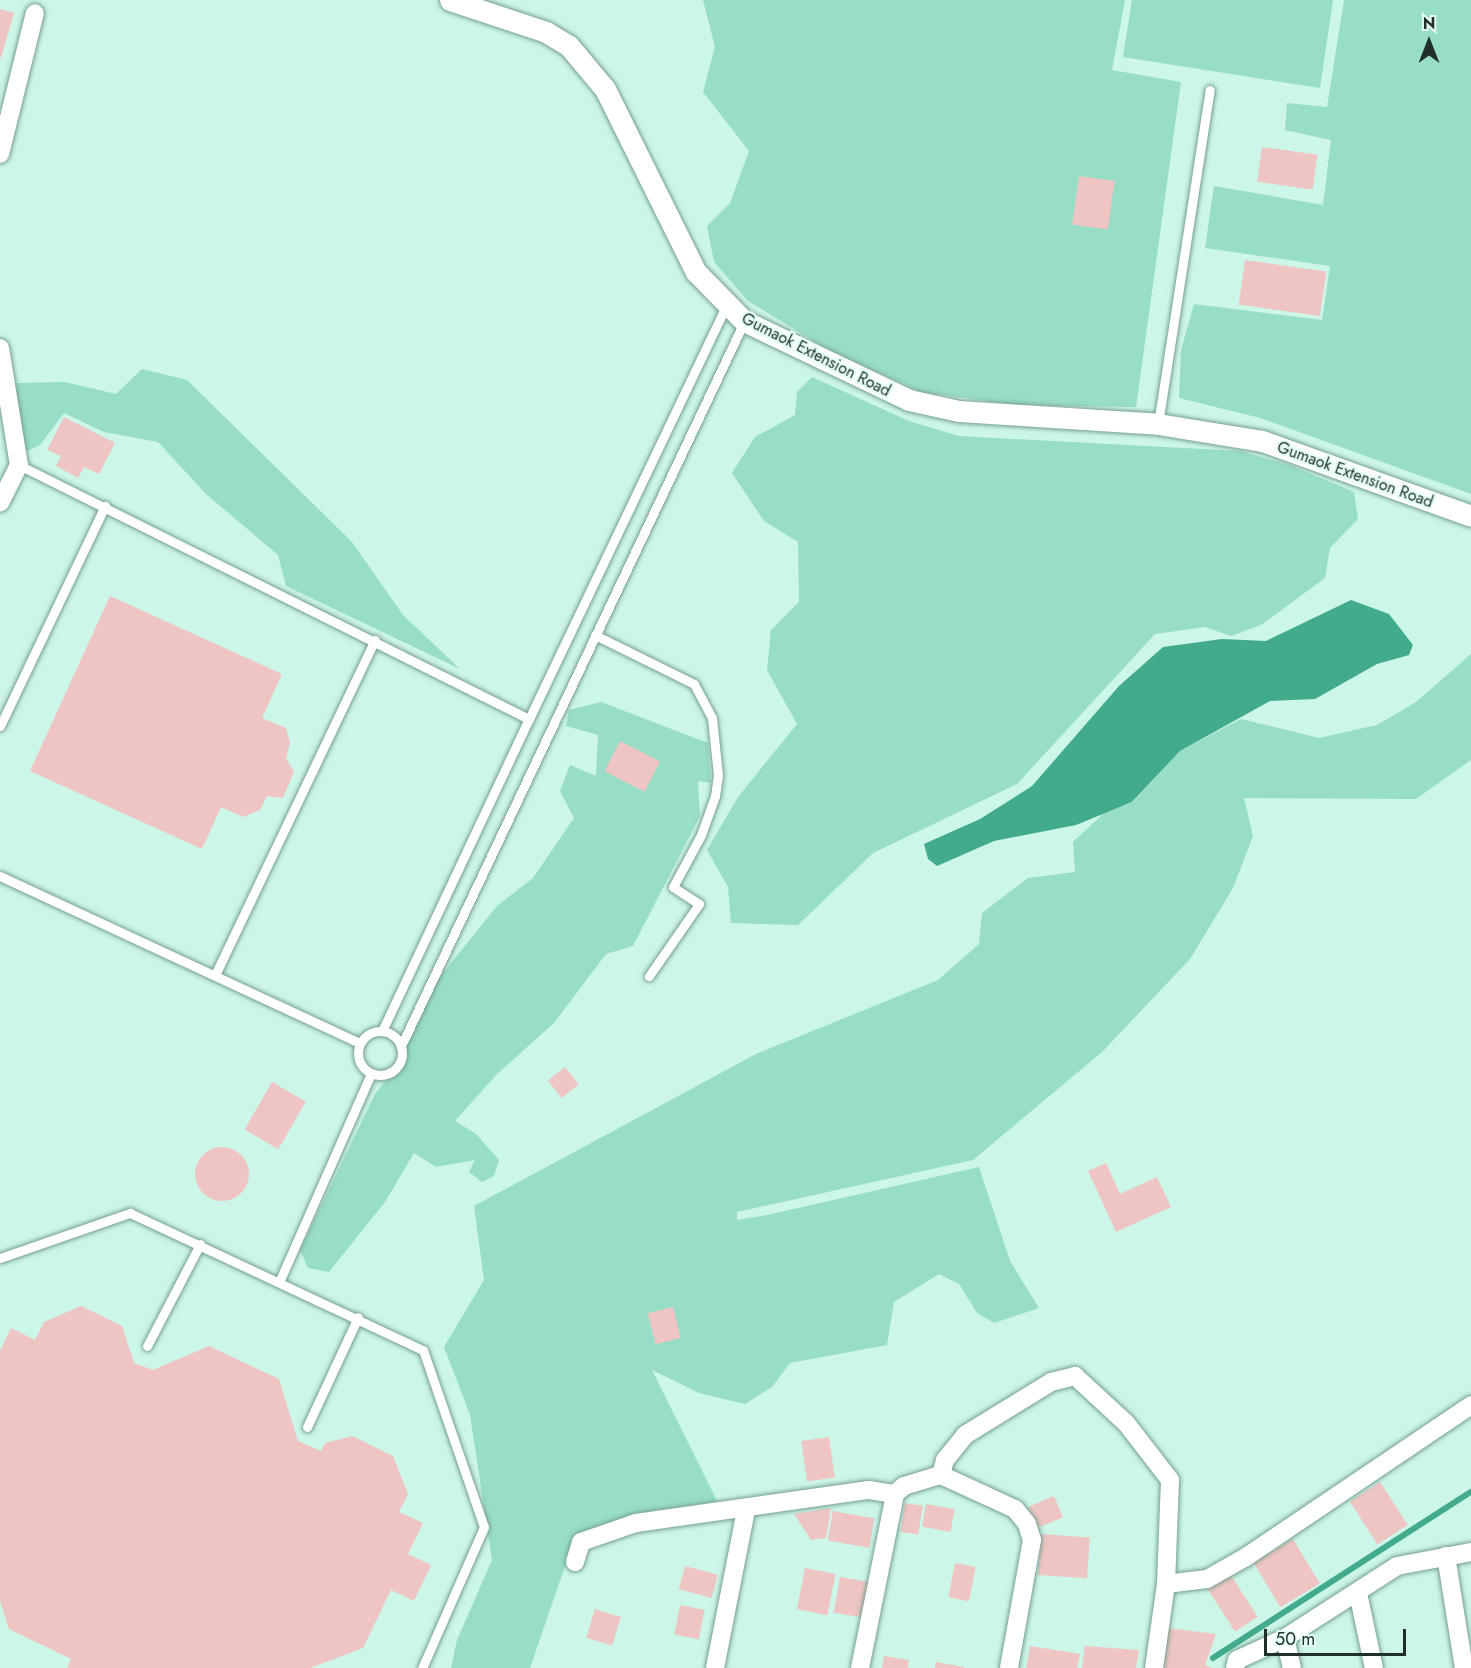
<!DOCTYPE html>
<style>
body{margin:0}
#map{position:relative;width:1471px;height:1668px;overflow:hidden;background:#ccf6e7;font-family:Jost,sans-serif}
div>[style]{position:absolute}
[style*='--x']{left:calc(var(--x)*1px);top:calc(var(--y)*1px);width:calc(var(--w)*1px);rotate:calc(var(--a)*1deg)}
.green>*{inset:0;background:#98ddc6}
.water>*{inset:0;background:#43ab8d}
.stream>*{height:6px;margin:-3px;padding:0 3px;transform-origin:3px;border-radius:3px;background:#43ab8d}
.building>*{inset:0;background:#eec5c2;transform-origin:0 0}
.round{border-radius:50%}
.roads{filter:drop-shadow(0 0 2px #779f91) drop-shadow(0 0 2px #779f91)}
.service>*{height:9px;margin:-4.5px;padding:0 4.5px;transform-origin:4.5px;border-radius:4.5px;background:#fff}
.service>.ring{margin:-4.5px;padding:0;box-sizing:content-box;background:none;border:9px solid #fff;border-radius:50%}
.minor>*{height:18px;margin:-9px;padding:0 9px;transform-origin:9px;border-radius:9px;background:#fff}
.tertiary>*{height:21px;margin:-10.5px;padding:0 10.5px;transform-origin:10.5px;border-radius:10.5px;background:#fff}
span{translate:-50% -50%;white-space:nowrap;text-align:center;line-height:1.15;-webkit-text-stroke:5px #e6fff6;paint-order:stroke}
.street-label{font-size:16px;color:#1f2f2a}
.north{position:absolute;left:1399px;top:12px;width:60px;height:60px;-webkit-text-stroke:4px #e6fff6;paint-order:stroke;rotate:0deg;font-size:16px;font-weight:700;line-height:24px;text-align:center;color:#1f2f2a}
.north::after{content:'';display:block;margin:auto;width:21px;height:27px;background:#1f2f2a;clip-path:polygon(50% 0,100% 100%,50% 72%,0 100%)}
.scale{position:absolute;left:1264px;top:1629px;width:142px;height:27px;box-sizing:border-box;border:3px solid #1f2f2a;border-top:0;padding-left:8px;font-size:18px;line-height:21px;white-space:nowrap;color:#1f2f2a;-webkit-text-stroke:4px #e6fff6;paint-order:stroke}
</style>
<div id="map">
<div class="green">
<div style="clip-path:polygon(703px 0,1125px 0,1112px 70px,1181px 82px,1136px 407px,1017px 405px,922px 392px,831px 351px,748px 301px,714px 262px,707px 226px,730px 203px,749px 151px,703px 92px,715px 47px)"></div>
<div style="clip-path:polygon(1132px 0,1333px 0,1320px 88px,1123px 57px)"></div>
<div style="clip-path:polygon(1344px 0,1471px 0,1471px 494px,1260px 418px,1179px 398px,1181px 350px,1194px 304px,1322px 320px,1330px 266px,1205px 248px,1214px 186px,1323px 205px,1331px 140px,1285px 130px,1287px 103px,1327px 107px)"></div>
<div style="clip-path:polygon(142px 369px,187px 380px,352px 542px,403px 615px,460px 669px,286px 586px,278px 555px,206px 494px,158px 442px,104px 432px,64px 413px,40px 445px,25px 452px,13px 410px,17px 383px,65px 382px,116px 394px)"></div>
<div style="clip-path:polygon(812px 377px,909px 421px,959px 436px,1240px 451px,1289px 465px,1354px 492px,1358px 519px,1330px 548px,1325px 578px,1261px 625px,1231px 636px,1205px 627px,1155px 634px,1017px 784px,873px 853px,798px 925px,731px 923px,728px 887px,707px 850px,738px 797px,797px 724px,767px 670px,771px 630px,799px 602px,798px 542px,764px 521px,732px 473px,755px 437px,795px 415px,797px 392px)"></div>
<div style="clip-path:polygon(1471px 654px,1471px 760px,1416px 799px,1244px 798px,1253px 836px,1233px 888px,1190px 959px,1102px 1052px,973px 1160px,737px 1212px,737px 1220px,767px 1215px,979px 1167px,1010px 1261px,1039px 1308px,994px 1323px,977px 1313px,959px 1284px,939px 1274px,894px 1302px,887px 1345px,790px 1363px,772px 1387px,745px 1404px,699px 1393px,652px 1370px,717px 1501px,635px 1515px,575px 1537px,530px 1668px,451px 1668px,457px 1640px,492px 1560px,470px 1415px,444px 1347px,484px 1280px,474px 1206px,756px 1054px,938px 980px,979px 944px,982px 913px,1028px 878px,1075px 872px,1073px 842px,1103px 814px,1133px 802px,1180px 751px,1241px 719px,1319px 738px,1377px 725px,1416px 702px)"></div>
<div style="clip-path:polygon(601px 702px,708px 743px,711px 783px,698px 781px,700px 816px,633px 946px,606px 954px,554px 1023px,497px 1074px,455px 1121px,476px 1134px,499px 1160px,494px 1176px,482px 1182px,469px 1172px,475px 1160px,436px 1167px,414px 1153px,385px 1202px,329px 1272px,308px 1268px,300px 1250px,375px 1094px,396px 1068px,422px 999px,497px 906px,533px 878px,574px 818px,560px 791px,570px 765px,596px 776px,598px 735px,566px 726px,569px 710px)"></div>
</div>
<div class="water">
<div style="clip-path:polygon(1351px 600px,1389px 614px,1413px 645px,1409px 655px,1377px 664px,1315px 699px,1270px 701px,1180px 751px,1132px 802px,1076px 825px,994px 841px,937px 866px,928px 859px,924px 844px,980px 819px,1032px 786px,1119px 686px,1163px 647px,1222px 639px,1266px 641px)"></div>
</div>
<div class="stream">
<div style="--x:1213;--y:1658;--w:307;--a:-32.8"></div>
</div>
<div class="building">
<div style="clip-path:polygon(0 9px,14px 13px,1px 58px,0 58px)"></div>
<div style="left:1262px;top:147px;width:56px;height:35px;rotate:8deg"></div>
<div style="left:1079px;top:176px;width:36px;height:49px;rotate:8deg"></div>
<div style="left:1245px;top:260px;width:82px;height:45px;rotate:8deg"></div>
<div style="clip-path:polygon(64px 417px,115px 443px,99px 474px,84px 467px,78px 478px,56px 466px,61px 456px,47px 450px)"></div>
<div style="clip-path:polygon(110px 596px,282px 674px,262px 718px,286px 728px,290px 743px,286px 758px,294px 772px,283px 798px,267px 796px,260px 810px,243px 817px,221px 807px,202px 849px,30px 771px)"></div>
<div style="left:620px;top:741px;width:45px;height:34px;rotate:27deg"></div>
<div style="left:565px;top:1067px;width:22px;height:22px;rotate:51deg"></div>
<div style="left:272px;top:1082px;width:39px;height:55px;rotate:30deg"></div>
<div class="round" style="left:195px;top:1147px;width:54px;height:54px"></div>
<div style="clip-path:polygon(1106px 1163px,1120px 1194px,1157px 1177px,1171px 1207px,1116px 1232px,1088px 1171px)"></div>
<div style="clip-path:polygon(81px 1306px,122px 1326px,134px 1363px,153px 1370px,209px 1346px,279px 1379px,298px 1441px,321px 1451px,325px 1443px,352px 1436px,393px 1456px,408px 1494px,399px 1512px,423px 1523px,408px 1554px,431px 1565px,414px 1601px,391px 1590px,363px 1648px,310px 1668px,67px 1668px,71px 1659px,9px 1629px,0 1601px,0 1351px,11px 1328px,35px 1340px,44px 1322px)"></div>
<div style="left:673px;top:1307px;width:32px;height:26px;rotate:76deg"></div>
<div style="left:829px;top:1437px;width:41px;height:28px;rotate:82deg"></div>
<div style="left:1380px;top:1482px;width:51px;height:36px;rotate:57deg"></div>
<div style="left:1054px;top:1496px;width:23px;height:28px;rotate:67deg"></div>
<div style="left:905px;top:1503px;width:18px;height:29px;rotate:9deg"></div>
<div style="left:926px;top:1504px;width:29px;height:23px;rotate:10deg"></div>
<div style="clip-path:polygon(831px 1508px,826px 1538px,811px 1540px,794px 1514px)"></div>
<div style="left:833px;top:1511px;width:42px;height:30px;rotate:10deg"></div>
<div style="left:1041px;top:1534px;width:49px;height:41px;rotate:4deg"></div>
<div style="left:1293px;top:1539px;width:52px;height:46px;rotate:59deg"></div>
<div style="left:955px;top:1563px;width:21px;height:35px;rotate:11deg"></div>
<div style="left:685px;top:1566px;width:34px;height:24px;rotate:15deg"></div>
<div style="left:805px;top:1568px;width:31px;height:42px;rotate:11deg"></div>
<div style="left:1230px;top:1574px;width:51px;height:27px;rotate:57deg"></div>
<div style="left:840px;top:1577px;width:29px;height:36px;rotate:10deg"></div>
<div style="left:680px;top:1605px;width:25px;height:30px;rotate:11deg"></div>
<div style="left:595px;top:1609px;width:27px;height:30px;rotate:17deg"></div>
<div style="clip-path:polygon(1168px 1628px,1216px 1634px,1205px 1665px,1212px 1668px,1162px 1668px)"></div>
<div style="clip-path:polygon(1030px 1646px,1080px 1654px,1077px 1668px,1026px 1668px)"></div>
<div style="clip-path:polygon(1085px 1646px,1139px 1650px,1136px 1668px,1082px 1668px)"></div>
<div style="clip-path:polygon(884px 1656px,909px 1660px,908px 1668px,882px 1668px)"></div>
<div style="clip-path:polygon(936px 1662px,964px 1667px,964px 1668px,935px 1668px)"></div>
</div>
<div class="roads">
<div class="service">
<div style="--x:1158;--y:424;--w:338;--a:-81.2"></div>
<div style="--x:19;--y:465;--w:570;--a:26.48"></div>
<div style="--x:529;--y:719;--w:458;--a:-64.5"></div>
<div style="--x:595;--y:635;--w:110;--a:26.3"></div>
<div style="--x:694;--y:684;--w:38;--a:62"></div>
<div style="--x:712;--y:718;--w:57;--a:84"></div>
<div style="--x:718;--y:775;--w:21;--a:98"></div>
<div style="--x:715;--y:796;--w:41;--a:109.7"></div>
<div style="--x:701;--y:835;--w:59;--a:118.3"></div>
<div style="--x:673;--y:887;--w:31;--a:33"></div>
<div style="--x:699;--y:904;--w:88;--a:124.8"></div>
<div style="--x:0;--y:726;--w:244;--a:-64.5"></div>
<div style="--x:0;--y:876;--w:397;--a:24.9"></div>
<div style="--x:216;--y:973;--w:369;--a:-64.5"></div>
<div style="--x:382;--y:1031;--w:345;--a:-64.8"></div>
<div class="ring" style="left:358px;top:1031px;width:35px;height:35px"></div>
<div style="--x:401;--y:1046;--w:801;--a:-64.65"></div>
<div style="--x:0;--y:1258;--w:138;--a:-19.1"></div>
<div style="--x:130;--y:1213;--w:323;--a:25.1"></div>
<div style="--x:423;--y:1350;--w:187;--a:71"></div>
<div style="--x:484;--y:1527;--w:154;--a:113.7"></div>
<div style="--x:280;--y:1280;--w:225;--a:-66.2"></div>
<div style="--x:147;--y:1346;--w:115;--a:-62.5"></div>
<div style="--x:307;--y:1427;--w:121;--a:-65.1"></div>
</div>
<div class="minor">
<div style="--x:0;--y:154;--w:145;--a:-76.1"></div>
<div style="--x:0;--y:348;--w:119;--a:80.8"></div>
<div style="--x:19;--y:465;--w:42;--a:116.6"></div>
<div style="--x:941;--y:1475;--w:81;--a:24.7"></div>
<div style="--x:1015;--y:1509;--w:19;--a:51"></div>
<div style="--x:1027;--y:1524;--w:17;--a:73"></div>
<div style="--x:1032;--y:1540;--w:130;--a:100.2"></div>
<div style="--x:1446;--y:1556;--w:113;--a:80.9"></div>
<div style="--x:575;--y:1562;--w:21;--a:-73"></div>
<div style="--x:581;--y:1542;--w:58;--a:-19.1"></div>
<div style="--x:636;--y:1523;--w:235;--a:-8.1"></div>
<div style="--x:869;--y:1490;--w:26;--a:9"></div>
<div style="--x:1166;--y:1584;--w:41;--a:-7"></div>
<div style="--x:1207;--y:1579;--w:45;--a:-29.4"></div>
<div style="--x:1246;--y:1557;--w:272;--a:-34"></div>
<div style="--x:1358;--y:1593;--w:77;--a:78"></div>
<div style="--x:1285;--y:1638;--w:31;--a:77"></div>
<div style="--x:715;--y:1668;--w:161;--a:-78.9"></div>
<div style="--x:860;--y:1668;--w:177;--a:-78.6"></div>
<div style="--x:895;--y:1494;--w:12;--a:-42"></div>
<div style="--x:904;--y:1486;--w:39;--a:-17"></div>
<div style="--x:941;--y:1475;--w:16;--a:-75"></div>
<div style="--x:945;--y:1460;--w:32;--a:-51"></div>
<div style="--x:965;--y:1435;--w:101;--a:-31.6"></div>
<div style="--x:1051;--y:1382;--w:25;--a:-14"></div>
<div style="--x:1075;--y:1376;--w:69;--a:42.7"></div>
<div style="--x:1126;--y:1423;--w:72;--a:52.3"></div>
<div style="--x:1170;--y:1480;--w:104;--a:92.2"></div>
<div style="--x:1166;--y:1584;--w:85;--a:98.1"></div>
<div style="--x:1235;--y:1668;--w:8;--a:-76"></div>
<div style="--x:1237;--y:1660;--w:53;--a:-24.6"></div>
<div style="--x:1285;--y:1638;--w:133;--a:-32.7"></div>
<div style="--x:1397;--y:1566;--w:75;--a:-10.7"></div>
</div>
<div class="tertiary">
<div style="--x:450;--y:0;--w:101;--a:18.4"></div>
<div style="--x:546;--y:32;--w:27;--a:31"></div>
<div style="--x:569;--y:46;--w:56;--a:50.1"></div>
<div style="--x:605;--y:89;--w:204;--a:63.6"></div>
<div style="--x:696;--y:272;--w:69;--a:45.6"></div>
<div style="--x:744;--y:321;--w:183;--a:25.6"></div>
<div style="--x:909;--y:400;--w:51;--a:12.4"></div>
<div style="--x:959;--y:411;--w:199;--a:3.7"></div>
<div style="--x:1158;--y:424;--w:105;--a:9.3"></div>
<div style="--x:1262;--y:441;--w:222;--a:19.7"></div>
</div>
</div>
<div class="street-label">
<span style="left:816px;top:355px;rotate:27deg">Gumaok Extension Road</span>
<span style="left:1355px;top:475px;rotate:20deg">Gumaok Extension Road</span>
</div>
<div class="north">N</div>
<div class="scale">50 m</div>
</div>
